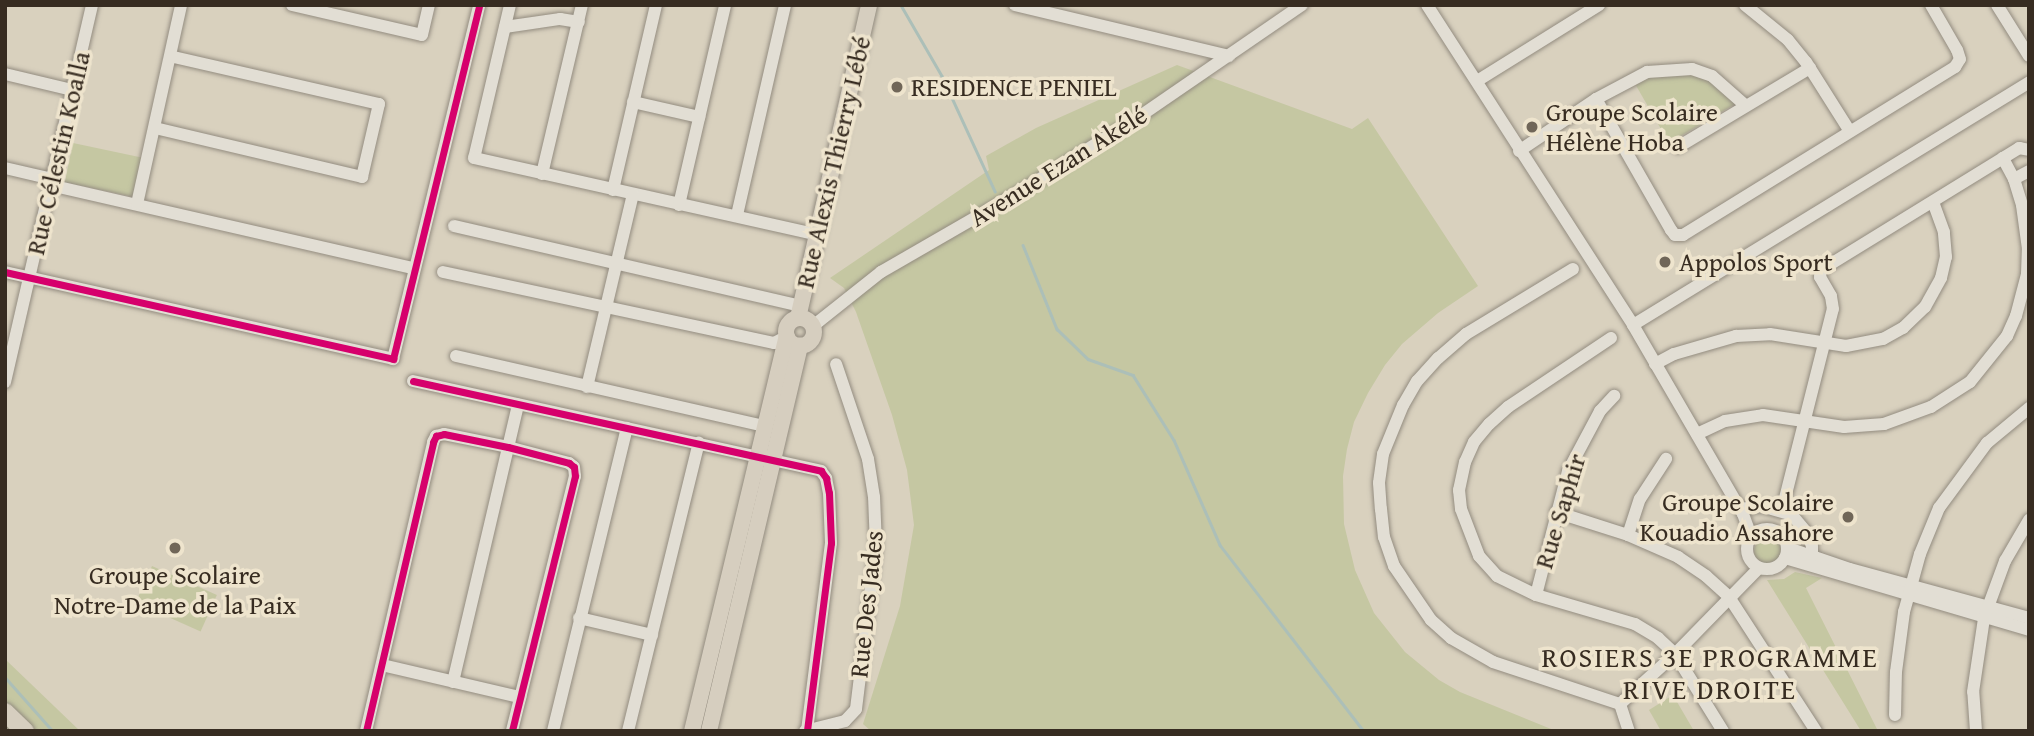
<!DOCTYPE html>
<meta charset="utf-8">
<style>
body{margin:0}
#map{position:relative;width:2034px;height:736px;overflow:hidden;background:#d9d1be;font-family:"Gentium Book Plus",serif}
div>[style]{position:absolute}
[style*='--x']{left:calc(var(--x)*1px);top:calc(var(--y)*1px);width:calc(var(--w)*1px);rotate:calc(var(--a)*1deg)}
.green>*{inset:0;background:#c5c7a2;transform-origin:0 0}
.round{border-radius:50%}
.stream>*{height:2.5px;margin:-1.25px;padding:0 1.25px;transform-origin:1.25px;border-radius:1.25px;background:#acbfb8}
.roads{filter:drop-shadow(0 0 2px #938c80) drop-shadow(0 0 2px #938c80)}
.minor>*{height:12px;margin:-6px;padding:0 6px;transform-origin:6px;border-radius:6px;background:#e2ded4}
.minor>.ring{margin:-6px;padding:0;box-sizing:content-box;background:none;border:12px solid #e2ded4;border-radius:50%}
.major>*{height:16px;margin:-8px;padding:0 8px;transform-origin:8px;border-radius:8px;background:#d6cebf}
.major>.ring{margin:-8px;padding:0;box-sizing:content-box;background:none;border:16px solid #d6cebf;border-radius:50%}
.highway>*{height:18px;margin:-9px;padding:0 9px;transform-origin:9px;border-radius:9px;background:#d6cebf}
.cycleway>*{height:7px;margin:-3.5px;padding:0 3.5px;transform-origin:3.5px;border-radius:3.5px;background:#d6006c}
.dots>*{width:19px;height:19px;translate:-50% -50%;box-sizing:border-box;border:4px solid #eee4cd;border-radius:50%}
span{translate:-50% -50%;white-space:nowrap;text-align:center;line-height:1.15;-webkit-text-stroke:7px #eee4cd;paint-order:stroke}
.poi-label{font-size:26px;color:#372c21}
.left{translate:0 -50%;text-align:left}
.right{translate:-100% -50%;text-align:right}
.street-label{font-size:26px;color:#372c21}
.neighbourhood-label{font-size:28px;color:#372c21;letter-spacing:2px}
.frame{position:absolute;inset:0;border:7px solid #372c21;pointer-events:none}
</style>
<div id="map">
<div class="green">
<div style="clip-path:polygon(1177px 65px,1352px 129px,1368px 118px,1478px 286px,1438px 313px,1402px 344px,1385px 365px,1368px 393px,1354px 422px,1347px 449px,1343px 476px,1344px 524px,1355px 570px,1374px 613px,1405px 652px,1439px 680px,1460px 692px,1556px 731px,871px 731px,863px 724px,900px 606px,914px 525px,907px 470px,892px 415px,856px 312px,844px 288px,830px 278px,989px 170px,986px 156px,1036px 128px)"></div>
<div style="clip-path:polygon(1692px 74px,1710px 81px,1735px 104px,1669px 143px,1634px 82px,1649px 76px)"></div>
<div style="left:73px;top:143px;width:70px;height:40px;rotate:12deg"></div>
<div class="round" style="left:1754px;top:538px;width:28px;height:28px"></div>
<div style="left:152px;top:566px;width:71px;height:40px;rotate:24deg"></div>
<div style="clip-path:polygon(1795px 572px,1822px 578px,1806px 588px,1878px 731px,1861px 731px,1767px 580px,1784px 579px)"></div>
<div style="clip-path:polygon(5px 659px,80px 731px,5px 731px)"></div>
<div style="clip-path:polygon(1673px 695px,1694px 731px,1661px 731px,1649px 710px)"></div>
</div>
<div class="stream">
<div style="--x:901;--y:5;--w:82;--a:60"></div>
<div style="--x:942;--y:76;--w:127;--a:65.3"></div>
<div style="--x:1023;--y:245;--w:91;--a:68"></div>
<div style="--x:1057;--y:329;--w:43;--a:44.1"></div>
<div style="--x:1088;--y:359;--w:48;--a:19.6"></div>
<div style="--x:1133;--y:375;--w:77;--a:57.8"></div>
<div style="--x:1174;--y:440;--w:115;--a:66.3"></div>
<div style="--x:1220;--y:545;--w:235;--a:52.3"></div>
<div style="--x:5;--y:677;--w:72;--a:48.4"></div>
</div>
<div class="roads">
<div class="minor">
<div style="--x:292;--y:5;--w:133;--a:13"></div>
<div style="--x:422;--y:35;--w:31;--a:-77"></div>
<div style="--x:510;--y:5;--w:157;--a:103.2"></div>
<div style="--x:474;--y:158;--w:349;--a:12.6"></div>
<div style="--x:1015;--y:5;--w:220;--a:13.4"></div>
<div style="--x:1427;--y:5;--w:381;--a:57.2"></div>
<div style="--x:1633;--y:325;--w:219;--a:59.8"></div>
<div style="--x:1743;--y:514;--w:23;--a:70"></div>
<div style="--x:1745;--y:5;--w:55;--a:39.1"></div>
<div style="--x:1788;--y:40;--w:28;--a:51"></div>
<div style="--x:1806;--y:62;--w:80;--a:57.7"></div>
<div style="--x:1997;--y:5;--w:60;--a:57.9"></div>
<div style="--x:505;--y:27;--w:56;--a:-8.3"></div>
<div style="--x:560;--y:19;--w:19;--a:9"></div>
<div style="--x:5;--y:74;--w:69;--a:13.4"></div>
<div style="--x:1477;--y:81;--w:144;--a:-31.9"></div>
<div style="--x:1596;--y:99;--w:151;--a:60.2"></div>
<div style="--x:1671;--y:230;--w:6;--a:51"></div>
<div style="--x:1675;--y:235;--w:8;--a:0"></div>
<div style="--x:1683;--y:235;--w:320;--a:-31.7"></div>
<div style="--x:1955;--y:67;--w:9;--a:-58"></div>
<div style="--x:1960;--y:59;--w:9;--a:-108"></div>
<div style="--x:1957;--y:50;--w:52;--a:-120"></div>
<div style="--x:633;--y:102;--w:68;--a:12.8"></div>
<div style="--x:155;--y:128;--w:213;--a:13.3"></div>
<div style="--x:362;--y:177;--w:75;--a:-76.9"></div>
<div style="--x:379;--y:104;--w:214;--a:-167.1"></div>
<div style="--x:1678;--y:147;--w:154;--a:-30.9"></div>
<div style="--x:1519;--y:151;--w:93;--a:-34"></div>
<div style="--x:1596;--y:99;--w:58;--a:-27.9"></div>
<div style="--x:1647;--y:72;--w:45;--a:-3.8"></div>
<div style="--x:1692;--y:69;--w:21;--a:19"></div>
<div style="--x:1712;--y:76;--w:45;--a:41.4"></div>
<div style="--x:5;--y:168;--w:48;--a:13.2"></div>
<div style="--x:542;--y:174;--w:174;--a:-76.7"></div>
<div style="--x:2014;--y:179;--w:17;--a:-28"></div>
<div style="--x:63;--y:188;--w:359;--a:12.9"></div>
<div style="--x:613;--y:190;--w:190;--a:-76.9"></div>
<div style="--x:137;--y:204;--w:204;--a:-77.5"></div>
<div style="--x:679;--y:205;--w:205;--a:-77"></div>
<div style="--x:737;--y:215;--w:215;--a:-77.1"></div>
<div style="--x:454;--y:226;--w:355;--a:13"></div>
<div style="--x:1573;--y:269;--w:125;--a:148.7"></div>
<div style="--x:1466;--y:334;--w:37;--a:139"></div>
<div style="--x:1438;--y:358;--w:31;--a:132"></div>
<div style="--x:1417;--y:381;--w:28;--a:120"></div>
<div style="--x:1403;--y:405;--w:53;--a:112.2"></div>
<div style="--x:1383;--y:454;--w:29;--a:98"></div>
<div style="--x:1379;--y:483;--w:26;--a:86"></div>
<div style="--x:1381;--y:509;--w:28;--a:84"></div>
<div style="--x:1384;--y:537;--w:31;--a:71"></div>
<div style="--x:1394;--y:566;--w:65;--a:55.6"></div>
<div style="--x:1431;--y:620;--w:27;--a:42"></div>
<div style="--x:1451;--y:638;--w:48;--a:29.7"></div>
<div style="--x:1493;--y:662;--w:134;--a:18.3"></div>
<div style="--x:5;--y:272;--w:398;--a:12.6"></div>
<div style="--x:393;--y:359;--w:364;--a:-76.3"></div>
<div style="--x:443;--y:272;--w:339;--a:12.1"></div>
<div style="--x:774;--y:343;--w:15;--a:-28"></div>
<div style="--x:1633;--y:325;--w:465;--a:-31.5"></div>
<div style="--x:813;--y:326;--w:87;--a:-38.5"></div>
<div style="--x:881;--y:272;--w:156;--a:-30"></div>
<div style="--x:1016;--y:194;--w:138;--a:-32"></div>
<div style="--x:1133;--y:121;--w:205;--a:-34.5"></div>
<div style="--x:1611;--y:338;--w:124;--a:146.2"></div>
<div style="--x:1508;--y:407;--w:25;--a:138"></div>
<div style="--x:1489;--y:424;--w:23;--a:130"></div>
<div style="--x:1474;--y:442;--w:22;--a:114"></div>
<div style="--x:1465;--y:462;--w:29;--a:102"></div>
<div style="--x:1459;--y:490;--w:19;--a:84"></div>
<div style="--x:1461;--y:509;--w:50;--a:69"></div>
<div style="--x:1479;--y:556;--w:27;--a:48"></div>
<div style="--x:1497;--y:576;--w:43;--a:26"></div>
<div style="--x:1536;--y:595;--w:103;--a:16.3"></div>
<div style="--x:1635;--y:624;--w:27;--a:31"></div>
<div style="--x:1658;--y:638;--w:23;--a:43"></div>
<div style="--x:1675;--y:654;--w:91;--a:58.1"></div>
<div style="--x:456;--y:356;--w:316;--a:12.8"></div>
<div style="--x:1655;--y:364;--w:21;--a:-28"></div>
<div style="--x:1674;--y:354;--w:65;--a:-16.2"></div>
<div style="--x:1736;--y:336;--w:34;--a:-3"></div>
<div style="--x:1770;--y:334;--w:77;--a:9"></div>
<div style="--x:1846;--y:346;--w:38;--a:-11"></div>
<div style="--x:1883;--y:339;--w:23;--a:-29"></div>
<div style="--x:1903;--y:328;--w:30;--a:-44"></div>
<div style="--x:1925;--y:307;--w:33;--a:-61"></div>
<div style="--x:1941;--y:278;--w:22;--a:-77"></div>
<div style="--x:1946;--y:257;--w:25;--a:-95"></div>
<div style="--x:1944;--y:232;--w:32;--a:-110"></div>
<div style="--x:413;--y:381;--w:418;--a:12.4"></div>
<div style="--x:821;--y:471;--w:9;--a:54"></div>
<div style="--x:826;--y:478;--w:15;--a:79"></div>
<div style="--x:829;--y:493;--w:50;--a:87.7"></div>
<div style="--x:831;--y:543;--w:190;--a:97.3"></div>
<div style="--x:5;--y:382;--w:387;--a:-77"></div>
<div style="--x:587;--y:387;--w:198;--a:-76.6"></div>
<div style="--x:1697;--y:434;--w:31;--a:-25"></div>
<div style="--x:1725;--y:421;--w:38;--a:-9"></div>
<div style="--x:1763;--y:415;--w:82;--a:8.4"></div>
<div style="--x:1844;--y:427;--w:40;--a:-4.3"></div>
<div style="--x:1884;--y:424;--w:50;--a:-19.9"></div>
<div style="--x:1931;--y:407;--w:46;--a:-32.7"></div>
<div style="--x:1970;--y:382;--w:59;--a:-51.2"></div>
<div style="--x:2007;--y:336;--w:22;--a:-66"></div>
<div style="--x:2016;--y:316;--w:43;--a:-75.3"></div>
<div style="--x:2027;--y:274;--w:25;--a:-88"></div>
<div style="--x:2028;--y:249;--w:44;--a:-97.8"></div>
<div style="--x:2022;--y:205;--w:27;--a:-107"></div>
<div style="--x:2014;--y:179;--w:24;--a:-118"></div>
<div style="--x:1740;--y:509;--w:21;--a:-8"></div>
<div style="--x:1761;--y:506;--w:32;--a:16"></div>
<div style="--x:1792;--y:515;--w:23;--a:50"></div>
<div style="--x:1807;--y:533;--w:14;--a:69"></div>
<div style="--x:1812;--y:546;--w:17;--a:90"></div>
<div style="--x:1782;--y:510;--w:207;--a:-75.8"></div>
<div style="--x:1833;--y:309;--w:13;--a:-99"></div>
<div style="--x:1831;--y:296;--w:22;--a:-120"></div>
<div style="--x:1820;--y:277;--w:7;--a:-82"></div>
<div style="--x:1821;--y:270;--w:233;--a:-31.6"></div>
<div style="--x:2019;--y:148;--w:10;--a:11"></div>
<div style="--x:1556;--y:512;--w:76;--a:17.7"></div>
<div style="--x:1628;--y:535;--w:55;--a:23.7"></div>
<div style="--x:1678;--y:557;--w:34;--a:34"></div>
<div style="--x:1706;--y:576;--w:31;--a:42"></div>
<div style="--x:1729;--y:597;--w:160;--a:57"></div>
<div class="ring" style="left:1747px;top:529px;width:28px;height:28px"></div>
<div style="--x:1628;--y:535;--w:38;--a:-72"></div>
<div style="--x:1640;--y:499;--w:48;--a:-57"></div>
<div style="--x:1788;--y:548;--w:65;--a:18.7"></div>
<div style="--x:1850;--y:569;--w:186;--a:15.3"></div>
<div style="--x:1785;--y:558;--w:254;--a:16.4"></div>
<div style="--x:1536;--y:595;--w:128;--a:-75.5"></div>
<div style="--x:1568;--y:471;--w:68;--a:-61.9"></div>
<div style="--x:1600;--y:411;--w:21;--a:-47"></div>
<div style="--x:579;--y:618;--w:75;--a:13.1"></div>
<div style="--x:382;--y:665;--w:142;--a:13.1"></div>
<div style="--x:453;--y:682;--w:285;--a:-76.8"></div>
<div style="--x:1620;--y:704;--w:74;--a:-42.3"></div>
<div style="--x:1675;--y:654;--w:120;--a:-45.7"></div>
<div style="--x:1620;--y:704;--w:28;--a:72"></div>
<div style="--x:1895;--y:715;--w:43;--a:-88.7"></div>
<div style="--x:1896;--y:672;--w:61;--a:-82.4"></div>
<div style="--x:1904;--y:612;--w:60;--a:-74.6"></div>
<div style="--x:1920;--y:554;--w:50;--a:-67.6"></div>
<div style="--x:1939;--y:508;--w:81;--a:-53.6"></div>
<div style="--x:1987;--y:443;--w:55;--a:-39.8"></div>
<div style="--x:366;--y:731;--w:297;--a:-76.9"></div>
<div style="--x:433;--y:442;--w:7;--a:-63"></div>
<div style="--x:436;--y:436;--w:8;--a:-14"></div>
<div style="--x:444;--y:434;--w:65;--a:11.5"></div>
<div style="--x:508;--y:447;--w:63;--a:14.7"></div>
<div style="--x:569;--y:463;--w:6;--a:39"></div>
<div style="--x:574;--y:467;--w:9;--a:84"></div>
<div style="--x:575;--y:476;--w:263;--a:103.9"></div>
<div style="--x:553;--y:731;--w:312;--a:-76.3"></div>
<div style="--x:628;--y:731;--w:297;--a:-76.2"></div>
<div style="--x:805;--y:731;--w:41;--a:-14"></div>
<div style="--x:845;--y:721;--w:16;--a:-47"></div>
<div style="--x:856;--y:709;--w:164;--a:-83"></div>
<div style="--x:876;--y:546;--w:49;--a:-92.3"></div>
<div style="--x:874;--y:497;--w:38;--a:-99"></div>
<div style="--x:868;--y:459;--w:100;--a:-108.6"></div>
<div style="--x:1976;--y:731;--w:39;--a:-94"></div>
<div style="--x:1973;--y:692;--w:75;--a:-81.5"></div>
<div style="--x:1984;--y:618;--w:61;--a:-69.8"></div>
<div style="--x:2005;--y:561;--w:48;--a:-59.7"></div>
</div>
<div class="major">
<div style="--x:798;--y:318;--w:321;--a:-77.2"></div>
<div class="ring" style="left:786px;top:318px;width:12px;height:12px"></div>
<div style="--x:692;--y:731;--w:406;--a:-76.5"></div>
<div style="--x:709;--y:731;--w:396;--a:-76.7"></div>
</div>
<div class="highway">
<div style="--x:5;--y:712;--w:28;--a:44"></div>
</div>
</div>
<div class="cycleway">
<div style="--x:5;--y:272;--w:398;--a:12.6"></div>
<div style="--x:393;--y:359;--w:364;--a:-76.3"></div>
<div style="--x:413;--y:381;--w:418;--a:12.4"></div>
<div style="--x:821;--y:471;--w:9;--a:54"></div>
<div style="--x:826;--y:478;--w:15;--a:79"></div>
<div style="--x:829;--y:493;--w:50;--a:87.7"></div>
<div style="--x:831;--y:543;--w:190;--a:97.3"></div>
<div style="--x:366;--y:731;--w:297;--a:-76.9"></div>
<div style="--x:433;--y:442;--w:7;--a:-63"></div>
<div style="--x:436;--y:436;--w:8;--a:-14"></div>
<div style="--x:444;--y:434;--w:65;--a:11.5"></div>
<div style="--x:508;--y:447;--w:63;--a:14.7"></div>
<div style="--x:569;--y:463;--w:6;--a:39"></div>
<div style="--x:574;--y:467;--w:9;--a:84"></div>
<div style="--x:575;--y:476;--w:263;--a:103.9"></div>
</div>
<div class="dots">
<div style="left:897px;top:87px;background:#706658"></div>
<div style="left:1532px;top:127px;background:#706658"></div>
<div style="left:1665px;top:262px;background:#706658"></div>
<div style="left:1848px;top:517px;background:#706658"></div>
<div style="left:175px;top:548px;background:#706658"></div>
</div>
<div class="poi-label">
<span class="left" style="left:911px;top:87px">RESIDENCE PENIEL</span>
<span class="left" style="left:1546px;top:127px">Groupe Scolaire<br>Hélène Hoba</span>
<span class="left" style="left:1679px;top:262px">Appolos Sport</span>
<span class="right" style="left:1834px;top:517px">Groupe Scolaire<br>Kouadio Assahore</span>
<span style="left:175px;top:590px">Groupe Scolaire<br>Notre-Dame de la Paix</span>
</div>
<div class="street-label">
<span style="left:58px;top:153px;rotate:-77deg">Rue Célestin Koalla</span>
<span style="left:833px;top:162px;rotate:-77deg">Rue Alexis Thierry Lébé</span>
<span style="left:1058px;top:166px;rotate:-32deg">Avenue Ezan Akélé</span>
<span style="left:1560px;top:511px;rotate:-73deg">Rue Saphir</span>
<span style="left:866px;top:604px;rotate:-84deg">Rue Des Jades</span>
</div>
<div class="neighbourhood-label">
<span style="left:1710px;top:673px">ROSIERS 3E PROGRAMME<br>RIVE DROITE</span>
</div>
<div class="frame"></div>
</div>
